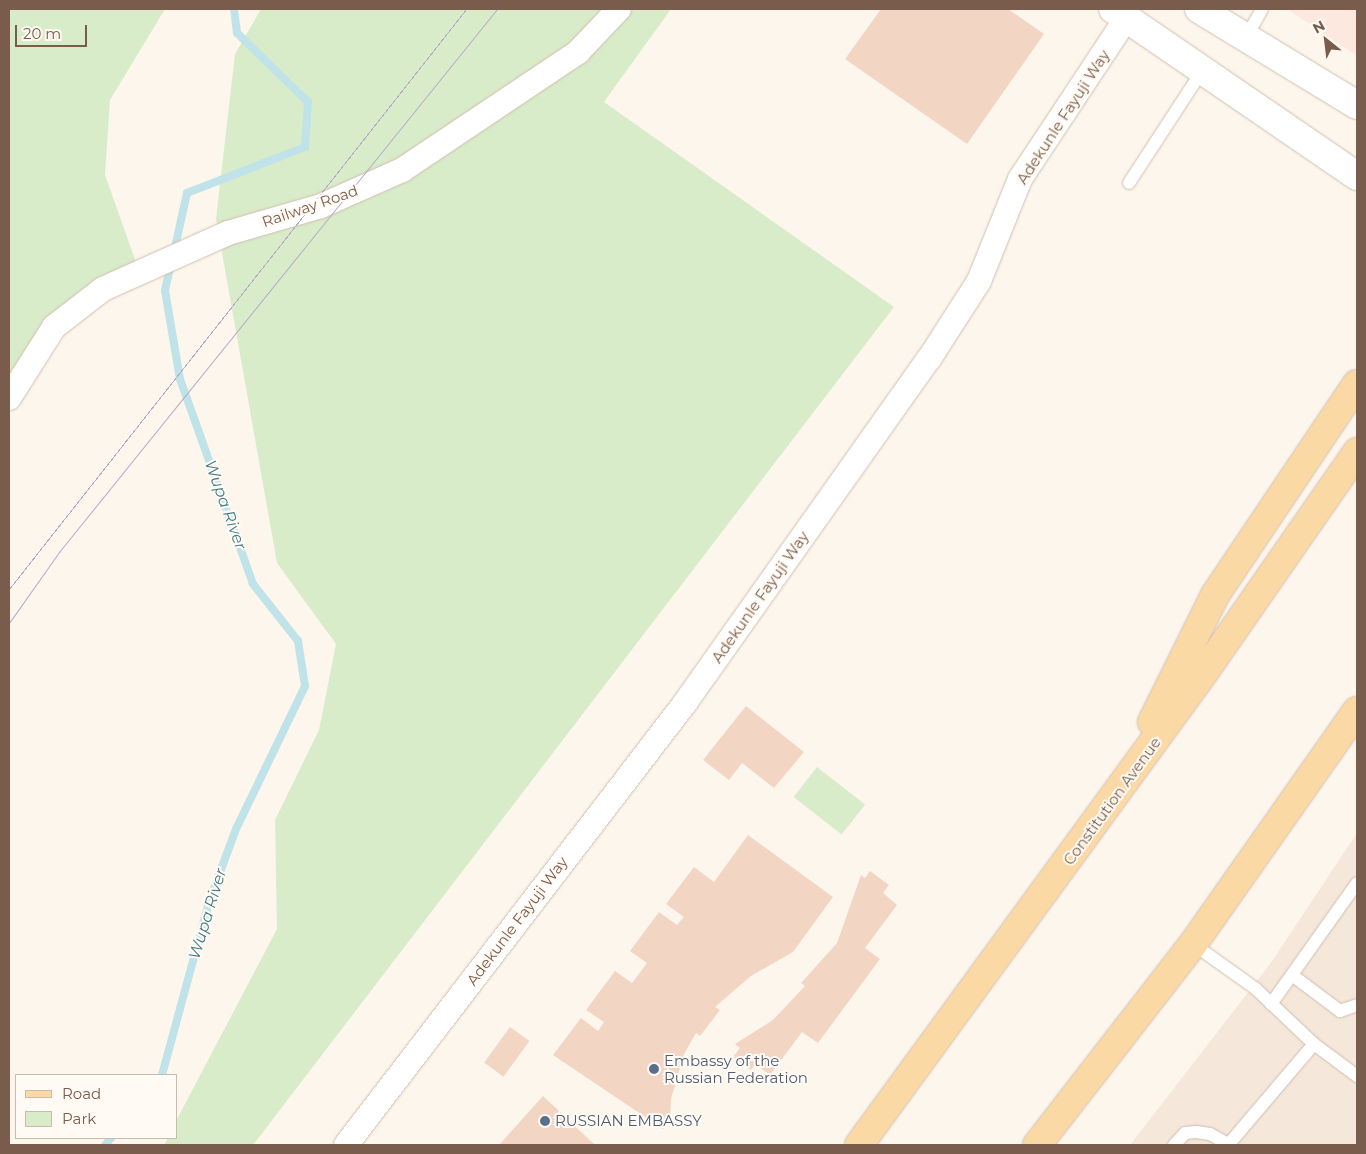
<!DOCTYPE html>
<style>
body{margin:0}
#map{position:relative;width:1366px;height:1154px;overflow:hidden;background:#fdf6ec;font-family:Montserrat,sans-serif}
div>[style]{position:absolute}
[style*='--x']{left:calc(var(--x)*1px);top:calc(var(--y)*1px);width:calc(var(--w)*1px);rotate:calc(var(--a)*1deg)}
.residential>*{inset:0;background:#f5e8da}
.commercial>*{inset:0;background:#fde8e0}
.green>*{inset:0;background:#d8ecc9;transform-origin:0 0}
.stream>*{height:8px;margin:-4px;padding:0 4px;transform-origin:4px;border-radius:4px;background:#bfe3e8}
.building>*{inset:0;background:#f3d5c3;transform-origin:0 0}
.roads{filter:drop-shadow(0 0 1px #d1beb0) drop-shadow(0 0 1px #d1beb0)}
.lane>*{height:12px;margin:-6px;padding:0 6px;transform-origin:6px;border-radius:6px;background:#fff}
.street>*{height:24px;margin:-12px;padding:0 12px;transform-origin:12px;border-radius:12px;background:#fff}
.secondary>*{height:28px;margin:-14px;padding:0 14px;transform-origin:14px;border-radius:14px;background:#fff}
.primary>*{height:28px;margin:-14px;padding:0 14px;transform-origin:14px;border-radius:14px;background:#fbd9a5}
.tram>*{height:1px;margin:-0.5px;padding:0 0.5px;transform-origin:0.5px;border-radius:0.5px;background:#b9a8c9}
.dots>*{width:14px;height:14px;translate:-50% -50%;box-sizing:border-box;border:2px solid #fffaf3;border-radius:50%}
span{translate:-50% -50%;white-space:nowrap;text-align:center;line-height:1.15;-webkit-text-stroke:4px #fffaf3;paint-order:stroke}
.street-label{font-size:15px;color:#7a5c4d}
.service-label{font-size:15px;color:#4e5e75}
.left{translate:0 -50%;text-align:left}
.water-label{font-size:16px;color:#437c86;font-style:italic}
.frame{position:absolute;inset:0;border:10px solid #7a5c4d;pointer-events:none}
.legend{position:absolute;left:15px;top:1074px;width:162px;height:65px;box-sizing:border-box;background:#fffaf3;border:1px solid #cabbb1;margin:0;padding:6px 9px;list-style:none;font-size:15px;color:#7a5c4d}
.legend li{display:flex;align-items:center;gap:10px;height:25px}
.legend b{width:25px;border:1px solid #cabbb1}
.north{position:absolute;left:1301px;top:15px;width:50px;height:50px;-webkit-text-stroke:4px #fffaf3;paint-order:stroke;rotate:331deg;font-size:14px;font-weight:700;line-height:20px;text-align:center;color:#7a5c4d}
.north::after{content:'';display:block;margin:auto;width:18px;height:22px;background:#7a5c4d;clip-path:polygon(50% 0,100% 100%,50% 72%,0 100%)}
.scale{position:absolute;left:15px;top:25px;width:72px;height:22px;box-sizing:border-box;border:2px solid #7a5c4d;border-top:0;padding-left:6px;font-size:15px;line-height:18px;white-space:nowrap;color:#7a5c4d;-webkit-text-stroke:4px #fffaf3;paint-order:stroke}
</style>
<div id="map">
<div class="residential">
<div style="clip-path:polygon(1357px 833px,1357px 1145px,1130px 1145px,1270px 964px)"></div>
</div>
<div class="commercial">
<div style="clip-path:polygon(1287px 9px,1357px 9px,1357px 56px)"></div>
</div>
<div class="green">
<div style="clip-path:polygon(9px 9px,165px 9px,110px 100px,105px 175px,139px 271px,77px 306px,9px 398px)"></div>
<div style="clip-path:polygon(261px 9px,671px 9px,604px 102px,894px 307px,253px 1145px,164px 1145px,168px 1138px,176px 1138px,176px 1121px,277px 929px,275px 820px,319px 730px,336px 644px,277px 563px,216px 219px,235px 54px)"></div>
<div style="left:817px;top:767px;width:61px;height:38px;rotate:38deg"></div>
</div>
<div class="stream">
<div style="--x:174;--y:252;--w:60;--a:-77.6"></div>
<div style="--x:187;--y:193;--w:127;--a:-21.3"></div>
<div style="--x:305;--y:147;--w:45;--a:-86.2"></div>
<div style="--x:308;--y:102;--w:99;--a:-135.8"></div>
<div style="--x:237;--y:33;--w:24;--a:-97"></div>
<div style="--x:162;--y:1075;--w:179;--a:-74.8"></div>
<div style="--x:209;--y:902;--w:78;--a:-69.7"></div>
<div style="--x:236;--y:829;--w:159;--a:-64.2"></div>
<div style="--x:305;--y:686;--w:46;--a:-98.8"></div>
<div style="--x:298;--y:641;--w:73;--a:-128.3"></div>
<div style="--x:253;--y:584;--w:218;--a:-109.6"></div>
<div style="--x:180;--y:379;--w:90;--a:-99.6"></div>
<div style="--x:165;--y:290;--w:28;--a:-77"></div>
<div style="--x:105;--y:1145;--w:9;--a:-49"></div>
</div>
<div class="building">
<div style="clip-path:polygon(881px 9px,1008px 9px,1044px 34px,967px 144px,845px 59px)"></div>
<div style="clip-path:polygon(746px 706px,804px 752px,774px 788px,742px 763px,729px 780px,703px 760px)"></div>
<div style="clip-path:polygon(748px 835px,833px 897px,793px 952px,751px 976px,715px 1007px,720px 1010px,700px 1036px,696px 1033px,684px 1054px,671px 1099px,670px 1120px,663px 1129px,553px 1055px,581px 1018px,598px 1031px,604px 1022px,586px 1010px,615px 971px,632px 983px,647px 963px,630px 951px,659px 912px,677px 925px,684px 917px,666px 904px,694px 867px,714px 882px)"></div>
<div style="clip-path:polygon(870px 871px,889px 885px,883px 893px,897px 905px,865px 948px,880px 959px,818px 1043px,802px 1032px,770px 1075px,755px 1064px,751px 1070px,733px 1057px,740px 1048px,735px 1044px,773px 1020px,805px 986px,801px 983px,837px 943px,861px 875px,865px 878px)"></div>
<div style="left:510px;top:1027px;width:24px;height:44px;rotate:36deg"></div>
<div style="clip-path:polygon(543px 1096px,595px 1145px,499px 1145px)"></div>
</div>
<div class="roads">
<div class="lane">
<div style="--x:1246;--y:38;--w:33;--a:-61"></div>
<div style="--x:1129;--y:183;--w:134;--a:-56.9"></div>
<div style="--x:1193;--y:944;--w:77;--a:35.5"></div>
<div style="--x:1256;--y:989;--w:80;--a:43.5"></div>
<div style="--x:1314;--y:1044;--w:131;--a:130.4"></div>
<div style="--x:1292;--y:975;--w:60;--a:36.9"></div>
<div style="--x:1340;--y:1011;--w:18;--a:-19"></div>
<div style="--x:1271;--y:1004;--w:148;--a:-54.6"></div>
<div style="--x:1314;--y:1044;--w:54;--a:36.7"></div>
<div style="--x:1174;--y:1145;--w:16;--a:-47"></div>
<div style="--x:1185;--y:1133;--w:11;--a:-5"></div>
<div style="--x:1196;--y:1132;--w:14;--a:8"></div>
<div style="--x:1210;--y:1134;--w:23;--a:29"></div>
</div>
<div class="street">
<div style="--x:9;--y:398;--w:84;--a:-57.6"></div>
<div style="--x:54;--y:327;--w:62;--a:-37.8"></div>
<div style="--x:103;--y:289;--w:137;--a:-24.1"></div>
<div style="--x:228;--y:233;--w:97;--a:-16.2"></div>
<div style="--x:321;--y:206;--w:89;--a:-24"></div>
<div style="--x:402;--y:170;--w:212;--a:-33.8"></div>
<div style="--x:578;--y:52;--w:59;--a:-46.4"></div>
<div style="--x:346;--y:1145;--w:557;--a:-52.51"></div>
<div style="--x:685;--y:703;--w:422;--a:-54.7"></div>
<div style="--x:929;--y:359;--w:93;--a:-57.3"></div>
<div style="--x:979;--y:281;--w:110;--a:-68.1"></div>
<div style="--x:1020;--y:179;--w:192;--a:-56.5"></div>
</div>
<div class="secondary">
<div style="--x:1113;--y:9;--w:296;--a:34.4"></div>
<div style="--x:1199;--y:9;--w:185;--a:31.3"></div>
</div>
<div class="primary">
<div style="--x:1152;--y:722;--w:142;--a:-63.6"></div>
<div style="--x:1215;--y:595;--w:254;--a:-56.1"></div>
<div style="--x:859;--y:1145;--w:587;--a:-53.87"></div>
<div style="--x:1205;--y:671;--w:267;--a:-55.2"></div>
<div style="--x:1037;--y:1145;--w:254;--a:-52.2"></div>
<div style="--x:1193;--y:944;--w:285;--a:-54.9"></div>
</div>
</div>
<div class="tram">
<div style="--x:9;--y:589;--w:738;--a:-51.76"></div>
<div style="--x:9;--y:623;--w:87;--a:-54.8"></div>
<div style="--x:59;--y:552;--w:698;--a:-51.11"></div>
</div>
<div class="dots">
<div style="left:654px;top:1069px;background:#5c6f8a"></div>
<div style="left:545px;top:1121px;background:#5c6f8a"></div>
</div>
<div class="street-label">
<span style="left:1063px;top:117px;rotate:-57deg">Adekunle Fayuji Way</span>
<span style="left:310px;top:206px;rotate:-19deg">Railway Road</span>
<span style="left:760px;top:597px;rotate:-55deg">Adekunle Fayuji Way</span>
<span style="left:1112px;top:801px;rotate:-54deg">Constitution Avenue</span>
<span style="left:517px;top:921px;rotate:-53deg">Adekunle Fayuji Way</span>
</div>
<div class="service-label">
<span class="left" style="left:664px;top:1069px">Embassy of the<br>Russian Federation</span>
<span class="left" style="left:555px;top:1121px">RUSSIAN EMBASSY</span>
</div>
<div class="water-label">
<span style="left:225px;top:505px;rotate:70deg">Wupa River</span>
<span style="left:208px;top:914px;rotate:-73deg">Wupa River</span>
</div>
<div class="frame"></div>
<ul class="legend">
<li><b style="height:6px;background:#fbd9a5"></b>Road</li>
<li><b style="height:14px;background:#d8ecc9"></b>Park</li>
</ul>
<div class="north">N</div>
<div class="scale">20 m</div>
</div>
